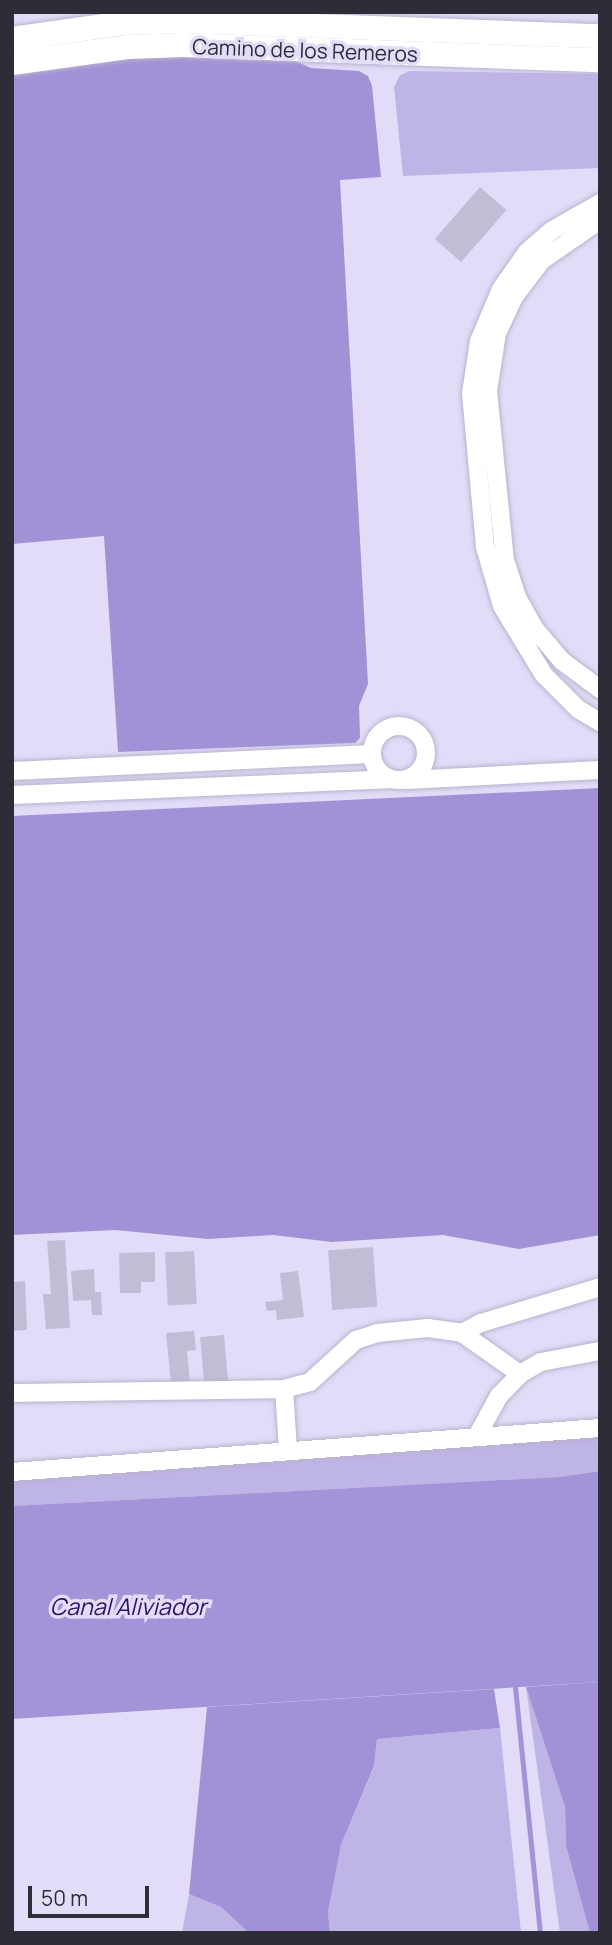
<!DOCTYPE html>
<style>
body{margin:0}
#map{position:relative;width:612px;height:1945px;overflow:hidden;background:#e2dcf8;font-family:Manrope,sans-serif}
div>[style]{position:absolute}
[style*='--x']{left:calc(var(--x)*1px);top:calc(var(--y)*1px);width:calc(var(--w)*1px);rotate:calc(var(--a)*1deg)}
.green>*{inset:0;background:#bfb4e6}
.forest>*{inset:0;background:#a291d7}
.water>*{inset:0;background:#a393d8}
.stream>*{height:5px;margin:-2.5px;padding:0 2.5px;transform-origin:2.5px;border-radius:2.5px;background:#a393d8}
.building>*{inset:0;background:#c2bdd7;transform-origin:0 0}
.roads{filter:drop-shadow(0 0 2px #b9b3ce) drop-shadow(0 0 2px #b9b3ce)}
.street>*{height:18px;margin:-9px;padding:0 9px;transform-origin:9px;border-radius:9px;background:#fff}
.street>.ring{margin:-9px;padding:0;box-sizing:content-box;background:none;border:18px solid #fff;border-radius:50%}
.secondary>*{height:24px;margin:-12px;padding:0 12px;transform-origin:12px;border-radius:12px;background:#fff}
span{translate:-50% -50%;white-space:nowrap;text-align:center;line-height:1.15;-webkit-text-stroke:7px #e2dcf8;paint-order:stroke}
.street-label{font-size:21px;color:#2e2c36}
.water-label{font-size:23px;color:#321162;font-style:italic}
.frame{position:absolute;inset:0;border:14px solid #2e2c36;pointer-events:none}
.scale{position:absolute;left:28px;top:1886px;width:121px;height:32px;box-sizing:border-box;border:4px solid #2e2c36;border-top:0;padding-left:9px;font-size:21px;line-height:24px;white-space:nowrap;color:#2e2c36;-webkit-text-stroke:5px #e2dcf8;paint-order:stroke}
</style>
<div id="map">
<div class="green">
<div style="clip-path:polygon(410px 71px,600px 74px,600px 168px,403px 176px,394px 87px,400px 75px)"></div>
<div style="clip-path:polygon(600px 1435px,600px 1471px,559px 1477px,12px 1506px,12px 1476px)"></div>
<div style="clip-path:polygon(526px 1687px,565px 1807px,566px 1846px,590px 1933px,560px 1933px)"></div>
<div style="clip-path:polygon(500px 1728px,521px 1933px,330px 1933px,328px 1912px,341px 1845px,374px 1767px,377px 1739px)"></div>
<div style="clip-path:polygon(189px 1894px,221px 1907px,249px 1933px,182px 1933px)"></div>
</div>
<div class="forest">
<div style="clip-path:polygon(166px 56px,291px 59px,311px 68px,359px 71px,368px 76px,372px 86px,381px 177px,340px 180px,368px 684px,359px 706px,360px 738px,355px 743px,118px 752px,104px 536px,12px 544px,12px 73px,74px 63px)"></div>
<div style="clip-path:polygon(600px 788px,600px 1235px,519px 1249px,443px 1235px,332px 1242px,273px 1235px,208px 1239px,115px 1230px,12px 1235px,12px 816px)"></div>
<div style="clip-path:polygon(600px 1682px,600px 1933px,590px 1933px,566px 1846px,565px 1807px,526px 1687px)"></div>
<div style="clip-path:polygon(494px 1689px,500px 1728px,377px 1739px,374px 1766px,341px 1845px,328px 1912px,330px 1933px,249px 1933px,221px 1907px,189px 1894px,207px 1707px)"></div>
</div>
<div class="water">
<div style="clip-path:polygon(600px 1471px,600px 1682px,12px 1719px,12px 1506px,559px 1477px)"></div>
</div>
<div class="stream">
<div style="--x:515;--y:1687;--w:247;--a:84.2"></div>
</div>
<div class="building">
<div style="left:480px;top:187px;width:35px;height:69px;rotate:41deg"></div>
<div style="clip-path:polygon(65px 1240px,70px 1328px,46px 1329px,43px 1294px,51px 1294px,47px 1241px)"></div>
<div style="left:373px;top:1247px;width:60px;height:45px;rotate:86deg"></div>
<div style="left:194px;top:1251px;width:53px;height:29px;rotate:87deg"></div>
<div style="clip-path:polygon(155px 1252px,155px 1282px,141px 1282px,141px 1293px,120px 1293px,119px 1253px)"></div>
<div style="clip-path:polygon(94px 1269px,95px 1292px,101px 1292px,102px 1315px,92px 1315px,91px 1300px,73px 1301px,71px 1271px)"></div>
<div style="clip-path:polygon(298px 1271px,304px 1317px,277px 1320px,276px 1310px,267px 1311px,265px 1302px,283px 1300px,280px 1273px)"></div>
<div style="clip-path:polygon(25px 1281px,27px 1330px,12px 1331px,12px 1282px)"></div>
<div style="clip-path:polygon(194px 1331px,196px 1350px,187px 1351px,190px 1381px,171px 1383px,166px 1333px)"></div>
<div style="left:224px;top:1335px;width:46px;height:24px;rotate:85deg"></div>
</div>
<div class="roads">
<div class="street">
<div style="--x:600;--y:203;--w:56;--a:150.3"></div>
<div style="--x:551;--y:231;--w:32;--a:139"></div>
<div style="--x:527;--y:252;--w:45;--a:125.1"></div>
<div style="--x:501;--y:289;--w:56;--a:112.9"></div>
<div style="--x:479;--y:341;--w:53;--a:98.7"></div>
<div style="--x:471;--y:393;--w:155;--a:84.8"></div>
<div style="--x:485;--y:547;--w:61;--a:73.9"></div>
<div style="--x:502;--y:606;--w:81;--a:58.7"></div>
<div style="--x:544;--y:675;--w:48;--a:45"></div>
<div style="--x:578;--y:709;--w:26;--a:31"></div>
<div style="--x:600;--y:220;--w:70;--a:145.4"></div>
<div style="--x:542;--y:260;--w:46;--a:127.1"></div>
<div style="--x:514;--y:297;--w:40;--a:115"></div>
<div style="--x:497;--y:333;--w:59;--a:98.8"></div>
<div style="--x:488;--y:391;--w:170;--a:84.3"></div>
<div style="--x:505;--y:560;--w:39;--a:72"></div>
<div style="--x:517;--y:597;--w:35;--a:61"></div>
<div style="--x:534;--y:628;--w:43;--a:49.7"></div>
<div style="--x:562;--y:661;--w:47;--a:36.4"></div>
<div class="ring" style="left:372px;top:726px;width:36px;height:36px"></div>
<div style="--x:12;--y:771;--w:360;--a:-2.7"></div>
<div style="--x:407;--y:780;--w:193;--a:-3"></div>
<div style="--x:12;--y:795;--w:377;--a:-2.4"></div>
<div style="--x:462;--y:1333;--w:71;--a:35.3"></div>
<div style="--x:284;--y:1389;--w:27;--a:-15"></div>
<div style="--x:310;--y:1382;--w:62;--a:-42.4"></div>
<div style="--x:356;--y:1340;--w:22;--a:-18"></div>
<div style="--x:377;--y:1333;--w:51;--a:-5.6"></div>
<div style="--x:428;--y:1328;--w:34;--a:8"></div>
<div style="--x:462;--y:1333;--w:21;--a:-28"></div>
<div style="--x:481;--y:1323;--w:124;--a:-16.8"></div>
<div style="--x:12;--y:1393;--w:272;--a:-0.8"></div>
<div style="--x:284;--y:1389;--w:61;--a:86.2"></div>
<div style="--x:477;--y:1436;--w:46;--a:-61.2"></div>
<div style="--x:499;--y:1396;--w:30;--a:-46"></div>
<div style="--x:520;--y:1374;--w:24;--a:-30"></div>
<div style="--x:541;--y:1362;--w:60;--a:-10.6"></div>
<div style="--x:12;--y:1472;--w:590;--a:-4.28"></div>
</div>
<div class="secondary">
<div style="--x:12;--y:39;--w:114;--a:-8.1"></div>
<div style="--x:125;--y:23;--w:58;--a:-2"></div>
<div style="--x:183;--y:21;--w:417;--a:2.1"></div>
<div style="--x:12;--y:63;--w:116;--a:-7.9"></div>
<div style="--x:127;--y:47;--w:56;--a:-2"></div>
<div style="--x:183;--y:45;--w:417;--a:2.1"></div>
</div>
</div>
<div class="street-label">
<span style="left:305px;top:50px;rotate:2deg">Camino de los Remeros</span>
</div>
<div class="water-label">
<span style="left:128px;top:1606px">Canal Aliviador</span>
</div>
<div class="frame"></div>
<div class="scale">50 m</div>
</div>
